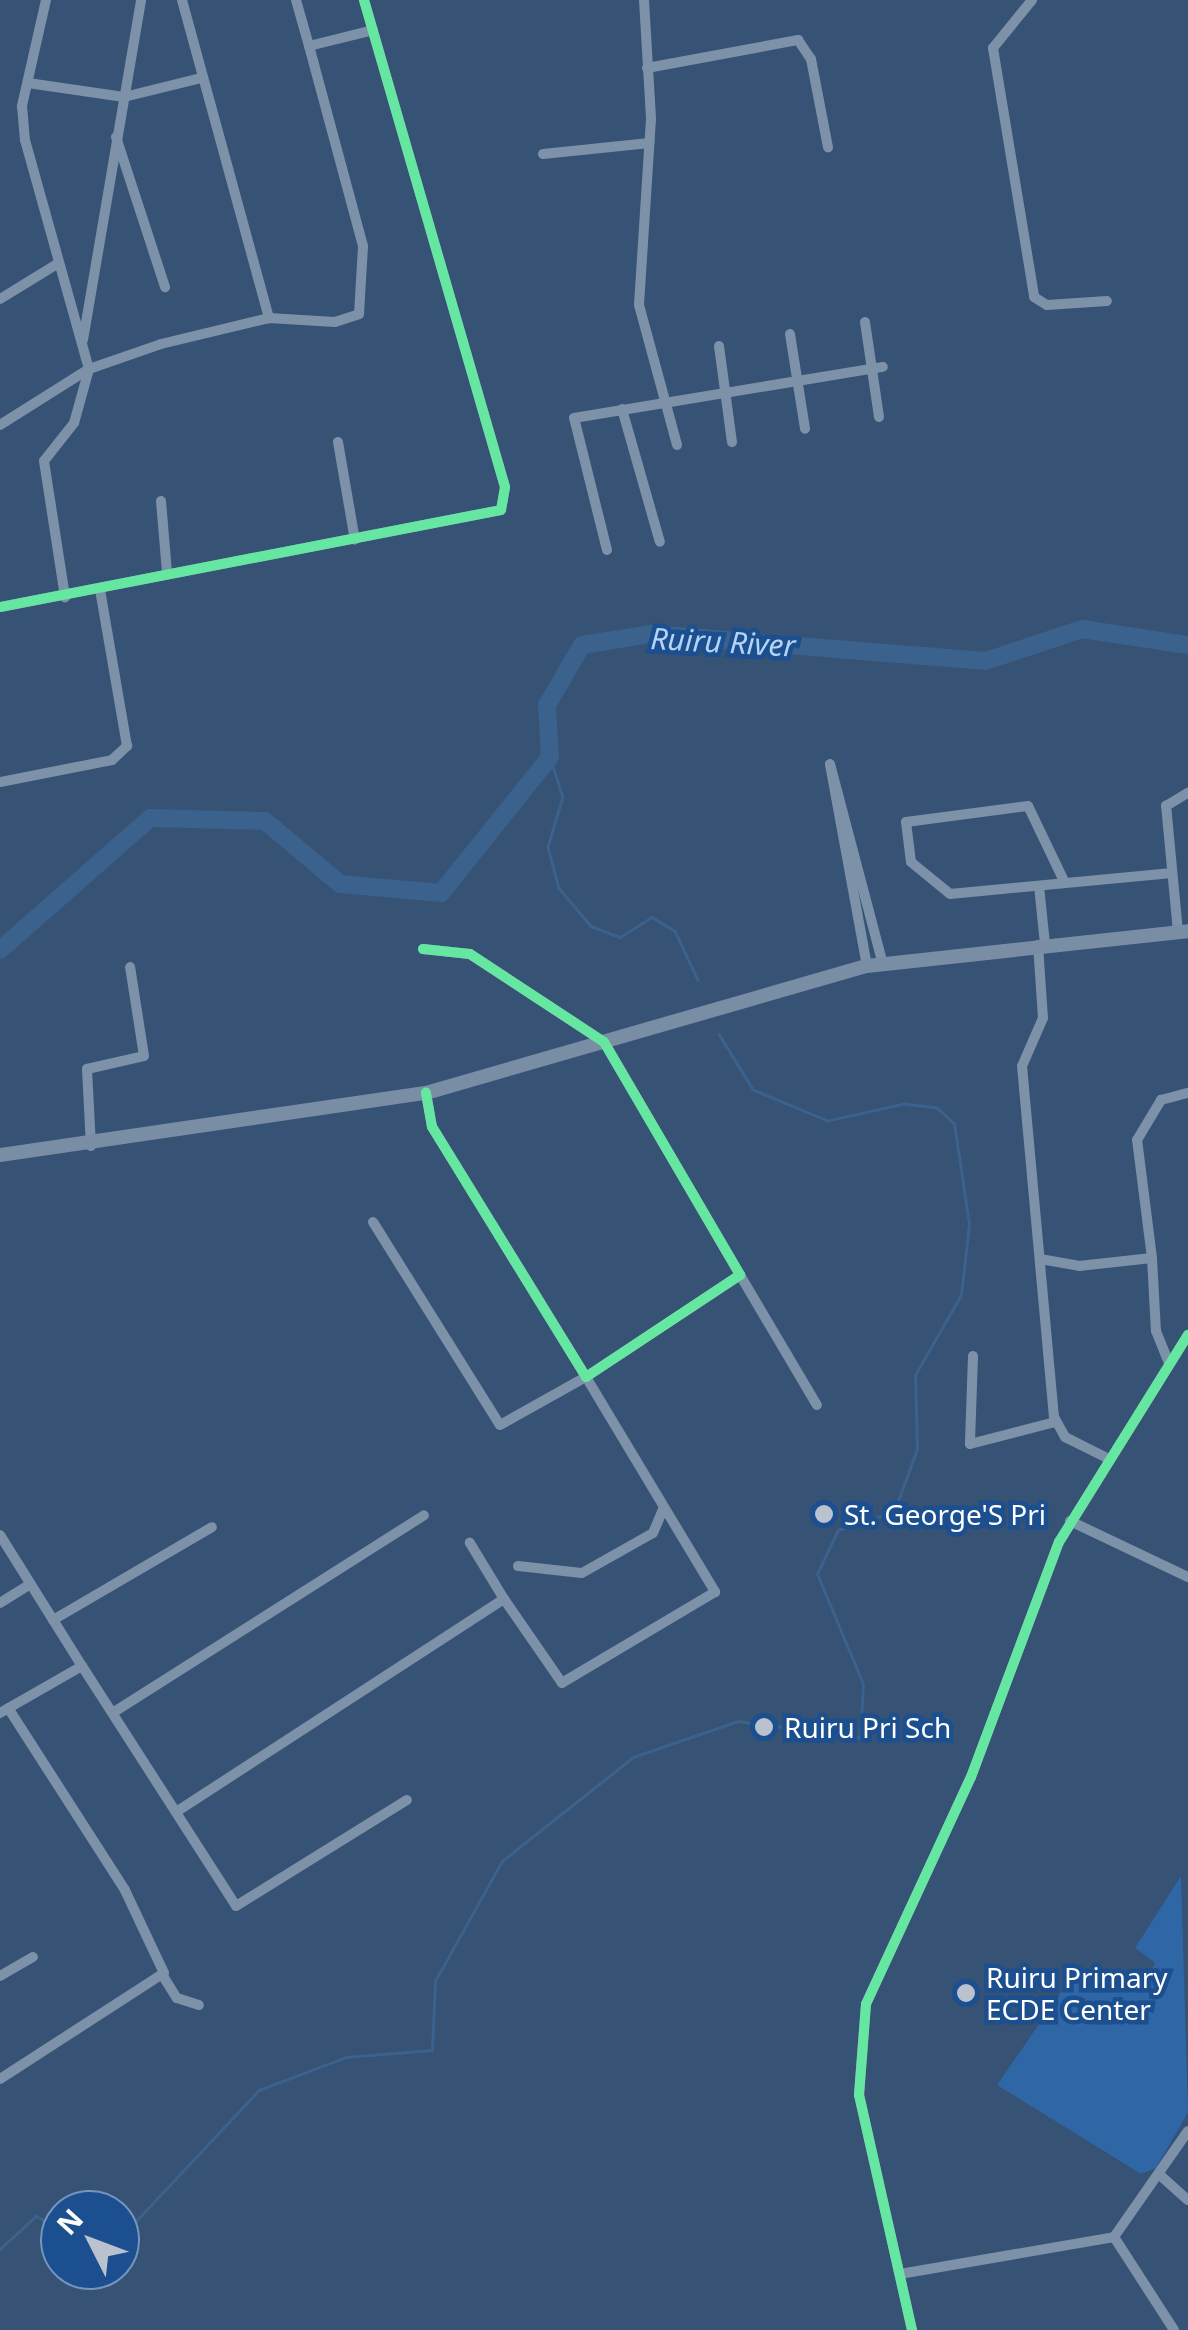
<!DOCTYPE html>
<style>
body{margin:0}
#map{position:relative;width:1188px;height:2330px;overflow:hidden;background:#365274;font-family:"Noto Sans",sans-serif}
div>[style]{position:absolute}
[style*='--x']{left:calc(var(--x)*1px);top:calc(var(--y)*1px);width:calc(var(--w)*1px);rotate:calc(var(--a)*1deg)}
.green>*{inset:0;background:#2f66a5}
.stream>*{height:2.5px;margin:-1.25px;padding:0 1.25px;transform-origin:1.25px;border-radius:1.25px;background:#3b618d}
.river>*{height:18px;margin:-9px;padding:0 9px;transform-origin:9px;border-radius:9px;background:#3b618d}
.street>*{height:10px;margin:-5px;padding:0 5px;transform-origin:5px;border-radius:5px;background:#7d92a8}
.secondary>*{height:14px;margin:-7px;padding:0 7px;transform-origin:7px;border-radius:7px;background:#798da4}
.cycleway>*{height:10px;margin:-5px;padding:0 5px;transform-origin:5px;border-radius:5px;background:#66e7a1}
.dots>*{width:28px;height:28px;translate:-50% -50%;box-sizing:border-box;border:5px solid #1b4f8f;border-radius:50%}
span{translate:-50% -50%;white-space:nowrap;text-align:center;line-height:1.15;-webkit-text-stroke:9px #1b4f8f;paint-order:stroke}
.poi-label{font-size:28px;color:#fff}
.left{translate:0 -50%;text-align:left}
.water-label{font-size:30px;color:#b5d3f5;font-style:italic}
.north{position:absolute;left:40px;top:2190px;width:100px;height:100px;box-sizing:border-box;background:#1b4f8f;border:2px solid #7695bc;border-radius:50%;rotate:312deg;font-size:28px;font-weight:700;line-height:40px;text-align:center;color:#fff}
.north::after{content:'';display:block;margin:auto;width:35px;height:45px;background:#b9c2ce;clip-path:polygon(50% 0,100% 100%,50% 72%,0 100%)}
</style>
<div id="map">
<div class="green">
<div style="clip-path:polygon(1181px 1876px,1188px 2112px,1156px 2168px,1141px 2174px,997px 2085px,1066px 1985px,1095px 1967px,1127px 1986px,1146px 1981px,1155px 1963px,1135px 1948px)"></div>
</div>
<div class="stream">
<div style="--x:550;--y:757;--w:42;--a:72"></div>
<div style="--x:563;--y:797;--w:52;--a:106.7"></div>
<div style="--x:548;--y:847;--w:42;--a:75"></div>
<div style="--x:559;--y:888;--w:50;--a:49.9"></div>
<div style="--x:591;--y:926;--w:31;--a:21"></div>
<div style="--x:620;--y:937;--w:38;--a:-32"></div>
<div style="--x:652;--y:917;--w:27;--a:31"></div>
<div style="--x:675;--y:931;--w:54;--a:64.9"></div>
<div style="--x:120;--y:2238;--w:203;--a:-46.8"></div>
<div style="--x:259;--y:2090;--w:93;--a:-20.8"></div>
<div style="--x:346;--y:2057;--w:86;--a:-4.7"></div>
<div style="--x:432;--y:2050;--w:69;--a:-87.5"></div>
<div style="--x:435;--y:1981;--w:137;--a:-60.8"></div>
<div style="--x:502;--y:1861;--w:167;--a:-38.4"></div>
<div style="--x:633;--y:1757;--w:111;--a:-18.9"></div>
<div style="--x:738;--y:1721;--w:123;--a:7.9"></div>
<div style="--x:860;--y:1738;--w:54;--a:-86.8"></div>
<div style="--x:863;--y:1684;--w:119;--a:-112.7"></div>
<div style="--x:817;--y:1574;--w:49;--a:-64.5"></div>
<div style="--x:838;--y:1530;--w:59;--a:-17.8"></div>
<div style="--x:894;--y:1512;--w:67;--a:-69.9"></div>
<div style="--x:917;--y:1449;--w:74;--a:-91.5"></div>
<div style="--x:915;--y:1375;--w:92;--a:-60.1"></div>
<div style="--x:961;--y:1295;--w:71;--a:-83.6"></div>
<div style="--x:969;--y:1224;--w:101;--a:-98.5"></div>
<div style="--x:954;--y:1124;--w:23;--a:-137"></div>
<div style="--x:937;--y:1108;--w:33;--a:-173"></div>
<div style="--x:904;--y:1104;--w:78;--a:167.4"></div>
<div style="--x:828;--y:1121;--w:81;--a:-157.5"></div>
<div style="--x:753;--y:1090;--w:65;--a:-121.7"></div>
<div style="--x:0;--y:2249;--w:49;--a:-42.5"></div>
<div style="--x:36;--y:2216;--w:27;--a:27"></div>
</div>
<div class="river">
<div style="--x:0;--y:950;--w:200;--a:-41.3"></div>
<div style="--x:150;--y:818;--w:115;--a:1.5"></div>
<div style="--x:265;--y:821;--w:98;--a:40"></div>
<div style="--x:340;--y:884;--w:101;--a:5.1"></div>
<div style="--x:441;--y:893;--w:174;--a:-51.3"></div>
<div style="--x:550;--y:757;--w:52;--a:-93.3"></div>
<div style="--x:547;--y:705;--w:69;--a:-59.7"></div>
<div style="--x:582;--y:645;--w:70;--a:-9.1"></div>
<div style="--x:651;--y:634;--w:336;--a:4.6"></div>
<div style="--x:986;--y:661;--w:101;--a:-18.4"></div>
<div style="--x:1082;--y:629;--w:107;--a:8.6"></div>
</div>
<div class="street">
<div style="--x:46;--y:0;--w:109;--a:102.8"></div>
<div style="--x:22;--y:106;--w:34;--a:85"></div>
<div style="--x:25;--y:140;--w:238;--a:74.4"></div>
<div style="--x:89;--y:369;--w:56;--a:105.5"></div>
<div style="--x:74;--y:423;--w:48;--a:128.3"></div>
<div style="--x:44;--y:461;--w:138;--a:81.2"></div>
<div style="--x:182;--y:0;--w:330;--a:74.7"></div>
<div style="--x:296;--y:0;--w:48;--a:74.2"></div>
<div style="--x:644;--y:0;--w:119;--a:86.6"></div>
<div style="--x:651;--y:119;--w:186;--a:93.7"></div>
<div style="--x:639;--y:305;--w:145;--a:74.8"></div>
<div style="--x:1032;--y:0;--w:62;--a:129.1"></div>
<div style="--x:993;--y:48;--w:252;--a:80.6"></div>
<div style="--x:1034;--y:297;--w:15;--a:32"></div>
<div style="--x:1047;--y:305;--w:60;--a:-3.8"></div>
<div style="--x:647;--y:68;--w:154;--a:-10.5"></div>
<div style="--x:798;--y:40;--w:23;--a:56"></div>
<div style="--x:811;--y:59;--w:90;--a:79.1"></div>
<div style="--x:28;--y:83;--w:97;--a:8.3"></div>
<div style="--x:124;--y:97;--w:79;--a:-13.9"></div>
<div style="--x:116;--y:137;--w:158;--a:71.9"></div>
<div style="--x:543;--y:154;--w:107;--a:-5.9"></div>
<div style="--x:0;--y:299;--w:67;--a:-31.6"></div>
<div style="--x:865;--y:322;--w:96;--a:81.6"></div>
<div style="--x:790;--y:334;--w:96;--a:81"></div>
<div style="--x:83;--y:340;--w:345;--a:-80.3"></div>
<div style="--x:719;--y:346;--w:97;--a:82.3"></div>
<div style="--x:622;--y:409;--w:138;--a:74.1"></div>
<div style="--x:0;--y:425;--w:105;--a:-32.2"></div>
<div style="--x:89;--y:369;--w:76;--a:-19.1"></div>
<div style="--x:161;--y:344;--w:111;--a:-13.5"></div>
<div style="--x:269;--y:318;--w:66;--a:3.5"></div>
<div style="--x:335;--y:322;--w:25;--a:-18"></div>
<div style="--x:359;--y:314;--w:68;--a:-86.6"></div>
<div style="--x:363;--y:246;--w:207;--a:-105.1"></div>
<div style="--x:309;--y:46;--w:66;--a:-14"></div>
<div style="--x:338;--y:442;--w:99;--a:80.2"></div>
<div style="--x:161;--y:501;--w:72;--a:85.2"></div>
<div style="--x:607;--y:550;--w:136;--a:-104"></div>
<div style="--x:574;--y:418;--w:313;--a:-9.4"></div>
<div style="--x:0;--y:607;--w:510;--a:-10.96"></div>
<div style="--x:501;--y:510;--w:23;--a:-80"></div>
<div style="--x:505;--y:487;--w:507;--a:-106.15"></div>
<div style="--x:0;--y:782;--w:114;--a:-11.1"></div>
<div style="--x:112;--y:760;--w:21;--a:-43"></div>
<div style="--x:127;--y:746;--w:158;--a:-99.8"></div>
<div style="--x:1064;--y:881;--w:83;--a:-115.6"></div>
<div style="--x:1028;--y:806;--w:123;--a:172.5"></div>
<div style="--x:906;--y:822;--w:40;--a:82.9"></div>
<div style="--x:911;--y:862;--w:50;--a:39.4"></div>
<div style="--x:950;--y:894;--w:223;--a:-5.4"></div>
<div style="--x:1039;--y:886;--w:58;--a:84.1"></div>
<div style="--x:1178;--y:932;--w:127;--a:-95.4"></div>
<div style="--x:1166;--y:806;--w:26;--a:-31"></div>
<div style="--x:1038;--y:945;--w:73;--a:86.1"></div>
<div style="--x:1043;--y:1018;--w:52;--a:113.6"></div>
<div style="--x:1022;--y:1066;--w:352;--a:84.8"></div>
<div style="--x:1054;--y:1417;--w:23;--a:61"></div>
<div style="--x:1065;--y:1437;--w:45;--a:26.6"></div>
<div style="--x:423;--y:949;--w:47;--a:6.1"></div>
<div style="--x:470;--y:954;--w:160;--a:33.3"></div>
<div style="--x:604;--y:1042;--w:270;--a:59.7"></div>
<div style="--x:740;--y:1275;--w:185;--a:146.5"></div>
<div style="--x:586;--y:1377;--w:294;--a:-121.6"></div>
<div style="--x:432;--y:1127;--w:35;--a:-100"></div>
<div style="--x:867;--y:966;--w:205;--a:-100.4"></div>
<div style="--x:830;--y:764;--w:207;--a:75.2"></div>
<div style="--x:91;--y:1146;--w:77;--a:-93"></div>
<div style="--x:87;--y:1069;--w:58;--a:-12.8"></div>
<div style="--x:144;--y:1056;--w:90;--a:-98.9"></div>
<div style="--x:373;--y:1222;--w:239;--a:58"></div>
<div style="--x:500;--y:1425;--w:98;--a:-29.2"></div>
<div style="--x:586;--y:1377;--w:251;--a:59"></div>
<div style="--x:715;--y:1592;--w:178;--a:149.3"></div>
<div style="--x:562;--y:1683;--w:102;--a:-124.6"></div>
<div style="--x:1152;--y:1258;--w:119;--a:-97.2"></div>
<div style="--x:1137;--y:1140;--w:47;--a:-59"></div>
<div style="--x:1161;--y:1100;--w:28;--a:-15"></div>
<div style="--x:1040;--y:1259;--w:40;--a:10"></div>
<div style="--x:1079;--y:1266;--w:73;--a:-6.3"></div>
<div style="--x:1152;--y:1258;--w:73;--a:86.9"></div>
<div style="--x:1156;--y:1331;--w:32;--a:68"></div>
<div style="--x:740;--y:1275;--w:151;--a:59.4"></div>
<div style="--x:973;--y:1356;--w:88;--a:92"></div>
<div style="--x:970;--y:1444;--w:88;--a:-14.5"></div>
<div style="--x:1070;--y:1521;--w:131;--a:25.4"></div>
<div style="--x:0;--y:1535;--w:155;--a:58"></div>
<div style="--x:82;--y:1666;--w:95;--a:150.2"></div>
<div style="--x:518;--y:1566;--w:64;--a:6.2"></div>
<div style="--x:582;--y:1573;--w:81;--a:-29.4"></div>
<div style="--x:653;--y:1533;--w:25;--a:-67"></div>
<div style="--x:0;--y:1603;--w:36;--a:-32"></div>
<div style="--x:53;--y:1620;--w:184;--a:-30.3"></div>
<div style="--x:82;--y:1666;--w:285;--a:57.3"></div>
<div style="--x:236;--y:1906;--w:201;--a:-31.8"></div>
<div style="--x:114;--y:1712;--w:367;--a:-32.4"></div>
<div style="--x:176;--y:1812;--w:391;--a:-33"></div>
<div style="--x:504;--y:1599;--w:66;--a:-121.3"></div>
<div style="--x:0;--y:1976;--w:38;--a:-30"></div>
<div style="--x:163;--y:1976;--w:26;--a:58"></div>
<div style="--x:177;--y:1998;--w:23;--a:18"></div>
<div style="--x:0;--y:2079;--w:195;--a:-32.9"></div>
<div style="--x:164;--y:1973;--w:92;--a:-115.2"></div>
<div style="--x:125;--y:1890;--w:216;--a:-122.7"></div>
<div style="--x:1161;--y:2176;--w:36;--a:42"></div>
<div style="--x:900;--y:2274;--w:217;--a:-9.8"></div>
<div style="--x:912;--y:2330;--w:241;--a:-102.7"></div>
<div style="--x:859;--y:2095;--w:91;--a:-85.6"></div>
<div style="--x:866;--y:2004;--w:250;--a:-65.2"></div>
<div style="--x:971;--y:1777;--w:251;--a:-69.5"></div>
<div style="--x:1059;--y:1542;--w:244;--a:-58.1"></div>
<div style="--x:1174;--y:2330;--w:111;--a:-122.8"></div>
<div style="--x:1114;--y:2237;--w:129;--a:-55.1"></div>
</div>
<div class="secondary">
<div style="--x:0;--y:1155;--w:430;--a:-8.3"></div>
<div style="--x:426;--y:1093;--w:459;--a:-16.1"></div>
<div style="--x:867;--y:966;--w:323;--a:-6.2"></div>
</div>
<div class="cycleway">
<div style="--x:0;--y:607;--w:510;--a:-10.96"></div>
<div style="--x:501;--y:510;--w:23;--a:-80"></div>
<div style="--x:505;--y:487;--w:507;--a:-106.15"></div>
<div style="--x:423;--y:949;--w:47;--a:6.1"></div>
<div style="--x:470;--y:954;--w:160;--a:33.3"></div>
<div style="--x:604;--y:1042;--w:270;--a:59.7"></div>
<div style="--x:740;--y:1275;--w:185;--a:146.5"></div>
<div style="--x:586;--y:1377;--w:294;--a:-121.6"></div>
<div style="--x:432;--y:1127;--w:35;--a:-100"></div>
<div style="--x:912;--y:2330;--w:241;--a:-102.7"></div>
<div style="--x:859;--y:2095;--w:91;--a:-85.6"></div>
<div style="--x:866;--y:2004;--w:250;--a:-65.2"></div>
<div style="--x:971;--y:1777;--w:251;--a:-69.5"></div>
<div style="--x:1059;--y:1542;--w:244;--a:-58.1"></div>
</div>
<div class="dots">
<div style="left:824px;top:1514px;background:#b9c2ce"></div>
<div style="left:764px;top:1727px;background:#b9c2ce"></div>
<div style="left:966px;top:1993px;background:#b9c2ce"></div>
</div>
<div class="poi-label">
<span class="left" style="left:844px;top:1514px">St. George'S Pri</span>
<span class="left" style="left:784px;top:1727px">Ruiru Pri Sch</span>
<span class="left" style="left:986px;top:1993px">Ruiru Primary<br>ECDE Center</span>
</div>
<div class="water-label">
<span style="left:723px;top:642px;rotate:3deg">Ruiru River</span>
</div>
<div class="north">N</div>
</div>
